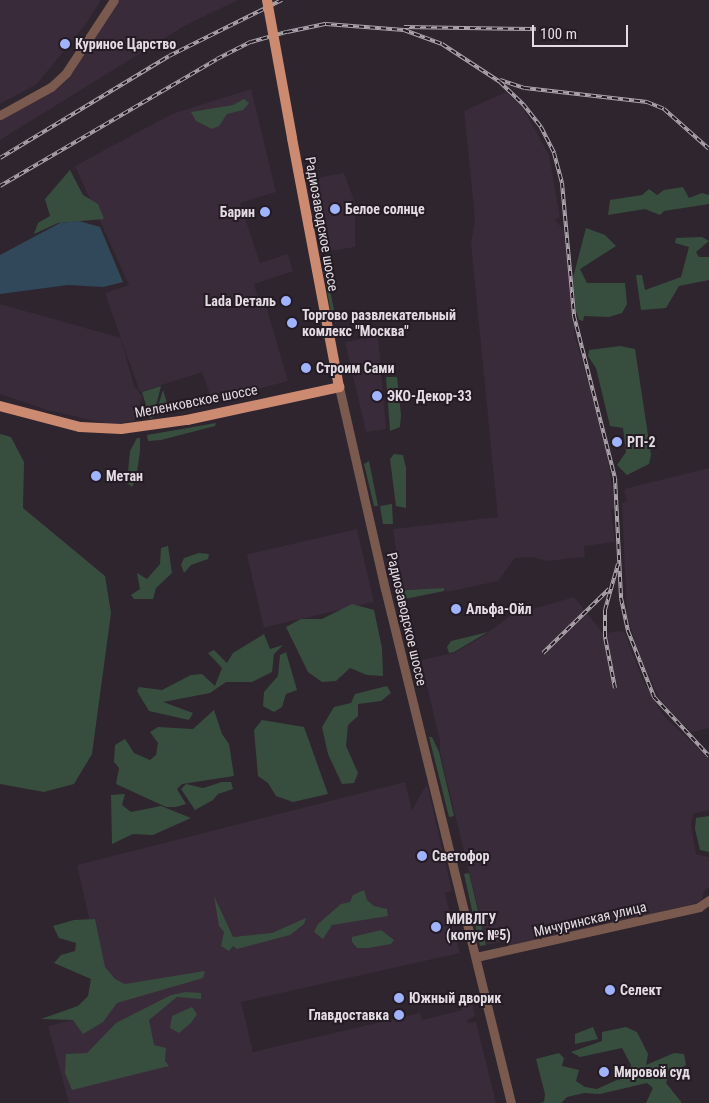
<!DOCTYPE html>
<meta charset="utf-8">
<style>
body{margin:0}
#map{position:relative;width:709px;height:1103px;overflow:hidden;background:#2e252e;font-family:"Roboto Condensed",sans-serif}
div>[style]{position:absolute}
[style*='--x']{left:calc(var(--x)*1px);top:calc(var(--y)*1px);width:calc(var(--w)*1px);rotate:calc(var(--a)*1deg)}
.built>*{inset:0;background:#392b39;transform-origin:0 0}
.green>*{inset:0;background:#374e3f}
.water>*{inset:0;background:#31485b}
.minor>*{height:9px;margin:-4.5px;padding:0 4.5px;transform-origin:4.5px;border-radius:4.5px;background:#7a5a4e}
.major>*{height:10px;margin:-5px;padding:0 5px;transform-origin:5px;border-radius:5px;background:#cc8a71}
.rail>*{height:4px;margin-top:-2px;transform-origin:0;background:repeating-linear-gradient(90deg,#241b24 0 5.5px,#ada6ad 0 11px);box-sizing:border-box;border-block:1px solid #ada6ad}
.major-bridge>*{height:10px;margin:-5px;padding:0 5px;transform-origin:5px;border-radius:5px;background:#cc8a71}
.dots>*{width:14px;height:14px;translate:-50% -50%;box-sizing:border-box;border:2px solid #241b24;border-radius:50%}
span{translate:-50% -50%;white-space:nowrap;text-align:center;line-height:1.15;-webkit-text-stroke:4px #241b24;paint-order:stroke}
.poi-label{font-size:14px;color:#e3dce2;font-weight:700}
.left{translate:0 -50%;text-align:left}
.right{translate:-100% -50%;text-align:right}
.street-label{font-size:14px;color:#e3dce2}
.scale{position:absolute;left:532px;top:25px;width:96px;height:22px;box-sizing:border-box;border:2px solid #e3dce2;border-top:0;padding-left:6px;font-size:15px;line-height:18px;white-space:nowrap;color:#e3dce2;-webkit-text-stroke:4px #241b24;paint-order:stroke}
</style>
<div id="map">
<div class="built">
<div style="clip-path:polygon(0 0,101px 0,85px 25px,37px 84px,0 104px)"></div>
<div style="clip-path:polygon(118px 0,238px 0,186px 25px,0 140px,0 121px,49px 92px,77px 64px)"></div>
<div style="clip-path:polygon(251px 89px,276px 192px,240px 203px,260px 263px,287px 254px,289px 258px,293px 271px,254px 284px,261px 308px,266px 306px,288px 381px,212px 401px,202px 372px,140px 392px,121px 339px,134px 386px,142px 396px,137px 420px,113px 425px,47px 410px,0 394px,0 304px,121px 338px,105px 293px,129px 285px,75px 166px,172px 114px)"></div>
<div style="clip-path:polygon(506px 92px,523px 108px,549px 155px,560px 217px,555px 220px,563px 229px,566px 248px,575px 336px,606px 445px,615px 509px,611px 510px,615px 542px,584px 546px,585px 557px,547px 561px,532px 557px,515px 558px,498px 581px,452px 591px,444px 591px,444px 588px,402px 592px,393px 529px,498px 517px,471px 244px,475px 219px,464px 111px)"></div>
<div style="clip-path:polygon(344px 173px,355px 203px,355px 247px,329px 251px,328px 246px,321px 244px,318px 232px,313px 192px,321px 177px)"></div>
<div style="clip-path:polygon(378px 336px,386px 429px,366px 432px,345px 342px)"></div>
<div style="clip-path:polygon(709px 468px,709px 728px,692px 732px,675px 717px,659px 697px,642px 662px,627px 616px,622px 503px,627px 501px,624px 489px)"></div>
<div style="left:357px;top:529px;width:75px;height:113px;rotate:77deg"></div>
<div style="clip-path:polygon(574px 597px,603px 633px,624px 631px,643px 681px,663px 715px,709px 759px,709px 810px,693px 814px,691px 825px,696px 854px,709px 857px,709px 888px,705px 889px,701px 902px,506px 949px,504px 941px,487px 945px,440px 753px,440px 741px,421px 660px,454px 653px,485px 635px,511px 615px)"></div>
<div style="clip-path:polygon(405px 782px,412px 810px,427px 784px,452px 891px,445px 893px,460px 953px,241px 1002px,253px 1052px,420px 1013px,422px 1020px,462px 1010px,461px 1004px,472px 1001px,475px 1016px,467px 1020px,468px 1023px,476px 1022px,496px 1103px,69px 1103px,48px 1026px,110px 1011px,77px 865px)"></div>
</div>
<div class="green">
<div style="clip-path:polygon(244px 99px,249px 103px,243px 110px,227px 114px,219px 126px,212px 129px,196px 121px,191px 112px,233px 105px)"></div>
<div style="clip-path:polygon(70px 170px,83px 195px,98px 204px,104px 219px,58px 223px,34px 234px,38px 223px,50px 216px,45px 199px)"></div>
<div style="clip-path:polygon(683px 187px,689px 198px,702px 193px,709px 195px,709px 204px,664px 211px,660px 215px,645px 209px,608px 215px,610px 200px,642px 195px,649px 189px,657px 195px,664px 190px)"></div>
<div style="clip-path:polygon(586px 228px,605px 235px,616px 246px,580px 269px,587px 283px,625px 283px,627px 304px,622px 313px,609px 317px,584px 316px,583px 321px,579px 320px,576px 311px,573px 278px)"></div>
<div style="clip-path:polygon(702px 237px,709px 241px,696px 252px,699px 257px,709px 257px,709px 280px,679px 286px,666px 308px,641px 310px,636px 275px,642px 275px,645px 290px,681px 277px,689px 247px,675px 243px,676px 238px)"></div>
<div style="clip-path:polygon(325px 265px,335px 315px,336px 324px,331px 313px,323px 269px)"></div>
<div style="clip-path:polygon(620px 346px,635px 349px,651px 455px,649px 464px,627px 475px,617px 465px,626px 452px,623px 428px,610px 426px,596px 368px,588px 356px,589px 350px)"></div>
<div style="clip-path:polygon(386px 377px,397px 377px,401px 415px,400px 427px,390px 431px)"></div>
<div style="clip-path:polygon(161px 386px,153px 417px,150px 419px,142px 392px)"></div>
<div style="clip-path:polygon(163px 390px,170px 413px,155px 416px)"></div>
<div style="clip-path:polygon(216px 423px,215px 426px,161px 440px,148px 441px,147px 435px)"></div>
<div style="clip-path:polygon(0 434px,11px 437px,24px 462px,23px 508px,105px 576px,111px 613px,92px 754px,74px 784px,44px 792px,0 784px)"></div>
<div style="clip-path:polygon(137px 438px,140px 438px,140px 451px,136px 479px,132px 487px,127px 483px,130px 451px)"></div>
<div style="clip-path:polygon(394px 454px,403px 455px,406px 468px,406px 508px,396px 506px,390px 459px)"></div>
<div style="clip-path:polygon(369px 461px,378px 506px,374px 506px,364px 464px)"></div>
<div style="clip-path:polygon(392px 504px,393px 524px,383px 524px,380px 506px)"></div>
<div style="clip-path:polygon(168px 546px,172px 573px,156px 588px,153px 599px,134px 599px,131px 595px,140px 589px,137px 573px,147px 579px,160px 564px,161px 548px)"></div>
<div style="clip-path:polygon(199px 553px,209px 554px,208px 559px,191px 565px,184px 573px,181px 565px,184px 558px)"></div>
<div style="clip-path:polygon(444px 588px,444px 591px,400px 600px,393px 591px)"></div>
<div style="clip-path:polygon(352px 604px,374px 610px,382px 648px,383px 676px,367px 675px,350px 668px,336px 681px,322px 682px,308px 672px,286px 627px,301px 619px,322px 619px)"></div>
<div style="clip-path:polygon(488px 632px,454px 652px,449px 653px,447px 647px,451px 641px)"></div>
<div style="clip-path:polygon(264px 634px,270px 649px,283px 645px,274px 654px,272px 672px,252px 682px,226px 682px,210px 693px,163px 702px,193px 713px,189px 720px,149px 711px,137px 691px,139px 687px,162px 690px,191px 675px,202px 674px,215px 686px,222px 668px,208px 653px,214px 650px,227px 663px,233px 653px)"></div>
<div style="clip-path:polygon(286px 652px,297px 690px,286px 694px,282px 707px,274px 712px,263px 706px,264px 692px,278px 676px,280px 655px)"></div>
<div style="clip-path:polygon(387px 686px,391px 693px,381px 701px,358px 704px,358px 716px,348px 725px,346px 746px,358px 773px,354px 783px,342px 784px,328px 754px,322px 727px,334px 707px,351px 703px,355px 694px)"></div>
<div style="clip-path:polygon(214px 710px,222px 734px,229px 744px,234px 776px,182px 784px,177px 789px,186px 804px,176px 807px,166px 807px,116px 784px,119px 768px,114px 762px,115px 745px,125px 739px,134px 753px,150px 760px,156px 755px,158px 743px,150px 732px,158px 727px,193px 729px)"></div>
<div style="clip-path:polygon(262px 720px,304px 727px,328px 794px,293px 802px,276px 796px,268px 783px,258px 776px,254px 730px)"></div>
<div style="clip-path:polygon(429px 737px,432px 737px,439px 752px,454px 816px,449px 817px)"></div>
<div style="clip-path:polygon(222px 782px,231px 782px,233px 789px,218px 794px,213px 800px,195px 810px,181px 789px,186px 784px,203px 788px)"></div>
<div style="clip-path:polygon(125px 794px,122px 805px,131px 812px,161px 806px,191px 818px,153px 835px,133px 834px,112px 844px,111px 795px)"></div>
<div style="clip-path:polygon(709px 816px,709px 852px,700px 850px,695px 829px,696px 818px)"></div>
<div style="clip-path:polygon(469px 873px,486px 945px,480px 946px,464px 874px)"></div>
<div style="clip-path:polygon(364px 890px,367px 900px,374px 906px,387px 909px,388px 916px,332px 925px,323px 939px,314px 932px,318px 924px,341px 904px,350px 902px,353px 895px)"></div>
<div style="clip-path:polygon(214px 896px,233px 937px,272px 933px,306px 918px,304px 924px,290px 935px,237px 949px,233px 946px,229px 951px,221px 946px,224px 932px,219px 926px)"></div>
<div style="clip-path:polygon(95px 919px,105px 967px,115px 979px,125px 984px,205px 971px,203px 978px,117px 1003px,103px 1022px,83px 1034px,73px 1020px,41px 1019px,78px 1006px,88px 996px,91px 979px,54px 963px,61px 955px,75px 951px,76px 943px,59px 938px,53px 926px,74px 920px)"></div>
<div style="clip-path:polygon(381px 930px,394px 940px,391px 944px,368px 948px,357px 948px,352px 942px,352px 937px)"></div>
<div style="clip-path:polygon(186px 992px,201px 993px,201px 999px,177px 997px,149px 1020px,154px 1045px,166px 1048px,165px 1061px,169px 1066px,72px 1090px,65px 1073px,66px 1054px,87px 1053px,116px 1023px,171px 995px)"></div>
<div style="clip-path:polygon(192px 1007px,197px 1014px,191px 1023px,179px 1033px,170px 1028px,172px 1016px)"></div>
<div style="clip-path:polygon(593px 1027px,598px 1039px,575px 1044px,575px 1034px)"></div>
<div style="clip-path:polygon(626px 1027px,637px 1032px,648px 1054px,646px 1065px,674px 1053px,684px 1054px,686px 1065px,668px 1077px,666px 1083px,682px 1103px,646px 1103px,653px 1088px,647px 1083px,600px 1094px,584px 1093px,567px 1097px,561px 1103px,540px 1103px,544px 1102px,545px 1094px,536px 1059px,559px 1053px,564px 1058px,562px 1066px,579px 1070px,576px 1081px,585px 1087px,597px 1089px,628px 1075px,631px 1065px,622px 1048px,580px 1057px,571px 1052px,602px 1041px,602px 1032px)"></div>
</div>
<div class="water">
<div style="clip-path:polygon(79px 221px,100px 227px,123px 282px,103px 287px,68px 285px,0 294px,0 255px,60px 223px)"></div>
</div>
<div class="minor">
<div style="--x:0;--y:115;--w:58;--a:-28.8"></div>
<div style="--x:51;--y:87;--w:21;--a:-43"></div>
<div style="--x:66;--y:73;--w:87;--a:-56.7"></div>
<div style="--x:339;--y:387;--w:207;--a:77.2"></div>
<div style="--x:385;--y:589;--w:529;--a:76.23"></div>
<div style="--x:476;--y:957;--w:229;--a:-12.6"></div>
<div style="--x:699;--y:907;--w:12;--a:-35"></div>
</div>
<div class="major">
<div style="--x:0;--y:406;--w:83;--a:14.7"></div>
<div style="--x:80;--y:427;--w:41;--a:2.8"></div>
<div style="--x:121;--y:429;--w:67;--a:-7.8"></div>
<div style="--x:187;--y:420;--w:156;--a:-12.2"></div>
<div style="--x:339;--y:387;--w:253;--a:-100.7"></div>
</div>
<div class="rail">
<div style="--x:404;--y:27;--w:132;--a:0.9"></div>
<div style="--x:500;--y:80;--w:26;--a:18"></div>
<div style="--x:525;--y:88;--w:123;--a:6.5"></div>
<div style="--x:647;--y:102;--w:18;--a:22"></div>
<div style="--x:664;--y:109;--w:60;--a:41.6"></div>
<div style="--x:0;--y:158;--w:197;--a:-31.1"></div>
<div style="--x:169;--y:56;--w:126;--a:-26.4"></div>
<div style="--x:0;--y:186;--w:251;--a:-30.3"></div>
<div style="--x:217;--y:59;--w:38;--a:-27"></div>
<div style="--x:251;--y:42;--w:37;--a:-16"></div>
<div style="--x:287;--y:32;--w:40;--a:-12"></div>
<div style="--x:326;--y:24;--w:78;--a:4.4"></div>
<div style="--x:404;--y:30;--w:40;--a:20.2"></div>
<div style="--x:442;--y:44;--w:69;--a:33.2"></div>
<div style="--x:500;--y:82;--w:32;--a:44"></div>
<div style="--x:523;--y:104;--w:29;--a:52"></div>
<div style="--x:541;--y:127;--w:29;--a:63"></div>
<div style="--x:554;--y:153;--w:31;--a:75"></div>
<div style="--x:562;--y:183;--w:134;--a:84.8"></div>
<div style="--x:574;--y:316;--w:167;--a:75.8"></div>
<div style="--x:615;--y:478;--w:120;--a:87.1"></div>
<div style="--x:621;--y:598;--w:34;--a:78"></div>
<div style="--x:628;--y:631;--w:71;--a:68.5"></div>
<div style="--x:654;--y:697;--w:81;--a:47"></div>
<div style="--x:543;--y:653;--w:92;--a:-44.1"></div>
<div style="--x:615;--y:688;--w:52;--a:-101.1"></div>
<div style="--x:605;--y:637;--w:27;--a:-90"></div>
<div style="--x:605;--y:610;--w:48;--a:-74.2"></div>
</div>
<div class="major-bridge">
<div style="--x:267;--y:0;--w:140;--a:79.7"></div>
</div>
<div class="dots">
<div style="left:65px;top:44px;background:#a0b3fd"></div>
<div style="left:335px;top:209px;background:#a0b3fd"></div>
<div style="left:265px;top:212px;background:#a0b3fd"></div>
<div style="left:286px;top:301px;background:#a0b3fd"></div>
<div style="left:292px;top:323px;background:#a0b3fd"></div>
<div style="left:306px;top:368px;background:#a0b3fd"></div>
<div style="left:377px;top:396px;background:#a0b3fd"></div>
<div style="left:617px;top:442px;background:#a0b3fd"></div>
<div style="left:96px;top:476px;background:#a0b3fd"></div>
<div style="left:456px;top:609px;background:#a0b3fd"></div>
<div style="left:422px;top:856px;background:#a0b3fd"></div>
<div style="left:436px;top:927px;background:#a0b3fd"></div>
<div style="left:610px;top:990px;background:#a0b3fd"></div>
<div style="left:399px;top:998px;background:#a0b3fd"></div>
<div style="left:399px;top:1015px;background:#a0b3fd"></div>
<div style="left:604px;top:1072px;background:#a0b3fd"></div>
</div>
<div class="poi-label">
<span class="left" style="left:75px;top:44px">Куриное Царство</span>
<span class="left" style="left:345px;top:209px">Белое солнце</span>
<span class="right" style="left:255px;top:212px">Барин</span>
<span class="right" style="left:276px;top:301px">Lada Dеталь</span>
<span class="left" style="left:302px;top:323px">Торгово развлекательный<br>комлекс "Москва"</span>
<span class="left" style="left:316px;top:368px">Строим Сами</span>
<span class="left" style="left:387px;top:396px">ЭКО-Декор-33</span>
<span class="left" style="left:627px;top:442px">РП-2</span>
<span class="left" style="left:106px;top:476px">Метан</span>
<span class="left" style="left:466px;top:609px">Альфа-Ойл</span>
<span class="left" style="left:432px;top:856px">Светофор</span>
<span class="left" style="left:446px;top:927px">МИВЛГУ<br>(копус №5)</span>
<span class="left" style="left:620px;top:990px">Селект</span>
<span class="left" style="left:409px;top:998px">Южный дворик</span>
<span class="right" style="left:389px;top:1015px">Главдоставка</span>
<span class="left" style="left:614px;top:1072px">Мировой суд</span>
</div>
<div class="street-label">
<span style="left:322px;top:224px;rotate:80deg">Радиозаводское шоссе</span>
<span style="left:196px;top:401px;rotate:-11deg">Меленковское шоссе</span>
<span style="left:407px;top:619px;rotate:77deg">Радиозаводское шоссе</span>
<span style="left:590px;top:919px;rotate:-13deg">Мичуринская улица</span>
</div>
<div class="scale">100 m</div>
</div>
